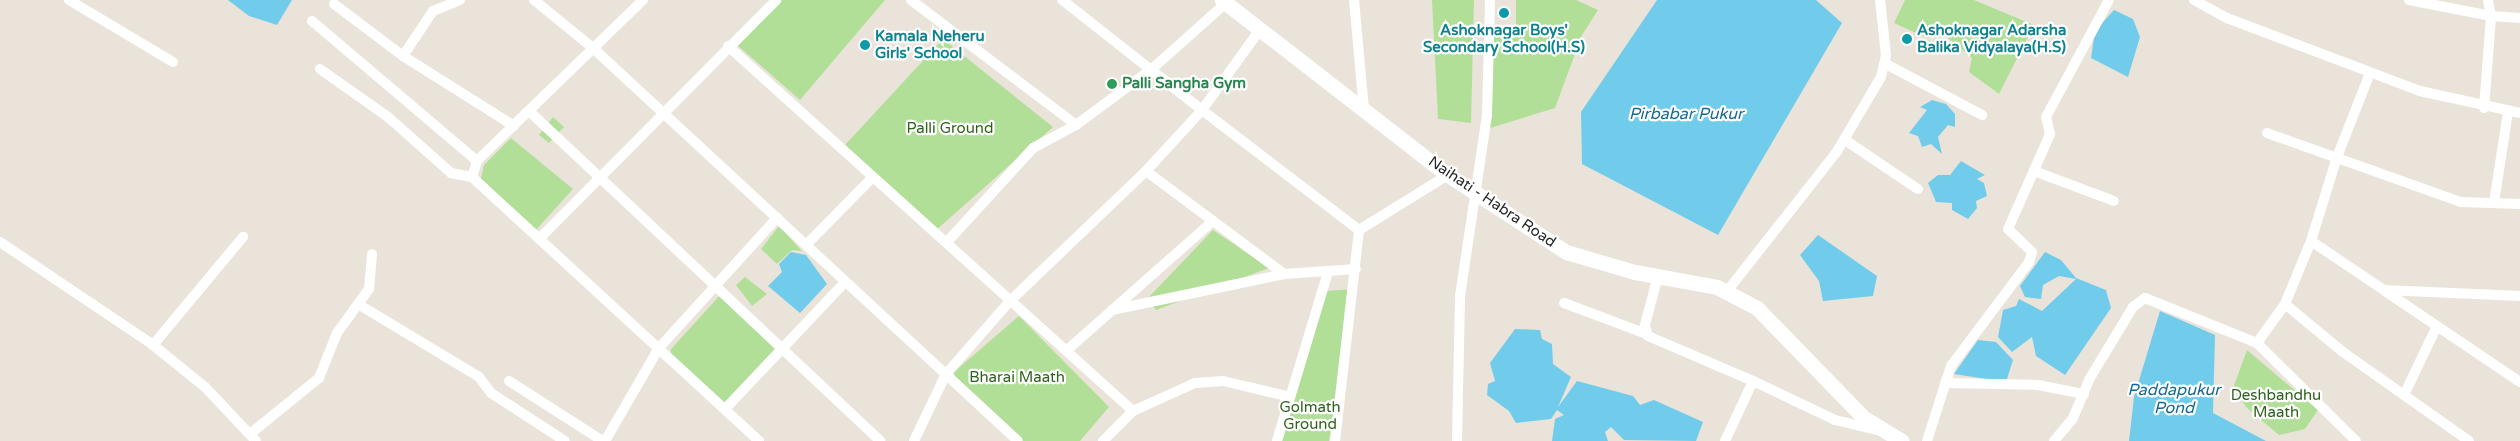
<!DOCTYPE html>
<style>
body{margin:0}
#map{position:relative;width:2520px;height:441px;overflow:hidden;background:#eae3da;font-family:"Varela Round",sans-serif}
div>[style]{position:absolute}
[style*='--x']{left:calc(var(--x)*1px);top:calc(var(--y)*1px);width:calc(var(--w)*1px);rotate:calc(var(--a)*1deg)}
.green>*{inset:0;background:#b2df98}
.water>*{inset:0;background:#70ccea}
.minor>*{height:10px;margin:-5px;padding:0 5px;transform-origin:5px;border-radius:5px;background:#fff}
.secondary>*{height:15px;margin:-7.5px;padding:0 7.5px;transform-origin:7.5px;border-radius:7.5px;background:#fff}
.dots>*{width:14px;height:14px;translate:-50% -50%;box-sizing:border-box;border:2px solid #fff;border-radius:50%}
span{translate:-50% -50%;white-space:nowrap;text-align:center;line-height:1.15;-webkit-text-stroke:4.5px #fff;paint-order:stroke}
.culture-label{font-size:15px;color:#0d838f;font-weight:700}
.left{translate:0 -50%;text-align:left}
.leisure-label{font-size:15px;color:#27864d;font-weight:700}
.park-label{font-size:15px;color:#2c621c}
.street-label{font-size:15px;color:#282828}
.water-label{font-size:16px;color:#126993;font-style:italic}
</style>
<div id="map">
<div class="green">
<div style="clip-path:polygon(781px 0,885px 0,800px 100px,737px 45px)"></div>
<div style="clip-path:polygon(1432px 0,1474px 0,1471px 123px,1438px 119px)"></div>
<div style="clip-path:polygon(1516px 0,1576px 0,1598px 10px,1582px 35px,1555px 108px,1487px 129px,1492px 32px,1516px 31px)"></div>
<div style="clip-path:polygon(1905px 0,1974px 0,2034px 25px,1999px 94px,1969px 72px,1972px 58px,1943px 34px,1927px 38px,1894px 23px)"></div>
<div style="clip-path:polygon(943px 39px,1053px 127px,935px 231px,845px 145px)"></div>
<div style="clip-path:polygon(553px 117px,564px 127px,549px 143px,539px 135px)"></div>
<div style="clip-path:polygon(511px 138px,573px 189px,535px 231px,480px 182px,484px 165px)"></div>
<div style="clip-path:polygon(779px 226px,802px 251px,792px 250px,777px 264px,761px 249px)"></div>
<div style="clip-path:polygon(1213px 230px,1269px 268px,1156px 310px,1147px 299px)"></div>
<div style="clip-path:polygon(745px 277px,767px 294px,752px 306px,736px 285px)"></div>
<div style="clip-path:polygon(1353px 289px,1329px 441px,1279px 441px,1326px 291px)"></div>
<div style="clip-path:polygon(723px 292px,782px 350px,724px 406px,670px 357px,671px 349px)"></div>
<div style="clip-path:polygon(1019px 316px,1109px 407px,1080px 441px,1022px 441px,956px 383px,954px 372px)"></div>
<div style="clip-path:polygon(2247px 350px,2318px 410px,2305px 429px,2279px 435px,2247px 408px,2233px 388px)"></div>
</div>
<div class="water">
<div style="clip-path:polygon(228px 0,292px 0,277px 25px,249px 16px)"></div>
<div style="clip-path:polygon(1657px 0,1816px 0,1842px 23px,1718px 235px,1582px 164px,1581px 112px)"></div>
<div style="clip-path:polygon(2114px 10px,2133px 19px,2140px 37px,2128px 77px,2091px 58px,2095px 31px)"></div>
<div style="clip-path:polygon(1932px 100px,1946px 104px,1955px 114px,1955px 127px,1948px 125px,1938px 137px,1942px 154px,1931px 144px,1922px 147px,1918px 136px,1909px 133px,1927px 110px,1920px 107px)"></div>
<div style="clip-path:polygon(1961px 161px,1985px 175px,1977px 179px,1984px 183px,1987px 196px,1976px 201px,1977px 208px,1968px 219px,1952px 210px,1952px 203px,1936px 202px,1928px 183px,1938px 175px,1950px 175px)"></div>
<div style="clip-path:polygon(1818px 235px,1877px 276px,1873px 296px,1823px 301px,1819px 281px,1800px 255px)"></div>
<div style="clip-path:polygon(791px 252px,806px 255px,827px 284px,800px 313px,768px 286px,782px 272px,779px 264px)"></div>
<div style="clip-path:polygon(2045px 252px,2061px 260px,2076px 278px,2106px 290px,2111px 308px,2065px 375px,2036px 356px,2032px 337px,2012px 352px,1998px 337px,2003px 310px,2016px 306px,2019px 299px,2042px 311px,2076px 279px,2059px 276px,2043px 285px,2041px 299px,2025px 297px,2020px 286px)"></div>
<div style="clip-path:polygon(2160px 311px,2215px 335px,2213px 413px,2266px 441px,2129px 441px,2134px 397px)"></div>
<div style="clip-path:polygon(1515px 329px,1540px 330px,1542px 339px,1552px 344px,1553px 364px,1571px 377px,1558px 407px,1577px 381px,1633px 396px,1640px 405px,1654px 400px,1703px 422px,1696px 441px,1624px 440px,1611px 427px,1605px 432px,1608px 441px,1552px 441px,1555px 419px,1564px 415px,1557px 410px,1551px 419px,1516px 423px,1509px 411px,1487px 395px,1488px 384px,1495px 381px,1490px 363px)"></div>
<div style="clip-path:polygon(1978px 340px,1996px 342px,2013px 360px,2006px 382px,1954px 374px)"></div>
</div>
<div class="minor">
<div style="--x:69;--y:0;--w:121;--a:30.8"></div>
<div style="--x:534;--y:0;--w:77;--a:39.2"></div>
<div style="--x:594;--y:49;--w:577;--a:42.75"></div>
<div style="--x:643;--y:0;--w:231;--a:135.9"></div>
<div style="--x:477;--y:161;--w:17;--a:107"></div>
<div style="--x:472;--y:177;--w:390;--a:42.6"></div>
<div style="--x:911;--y:0;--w:207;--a:37.1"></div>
<div style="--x:1354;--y:0;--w:110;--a:84.8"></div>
<div style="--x:2194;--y:0;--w:38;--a:29"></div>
<div style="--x:2227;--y:18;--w:206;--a:20.7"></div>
<div style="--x:2420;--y:91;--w:102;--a:12.4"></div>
<div style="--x:2409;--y:0;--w:84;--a:11"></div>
<div style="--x:2491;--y:16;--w:16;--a:-101"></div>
<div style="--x:334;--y:4;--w:86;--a:37"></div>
<div style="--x:403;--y:56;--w:131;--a:32.2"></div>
<div style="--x:312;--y:21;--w:216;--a:40.3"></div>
<div style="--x:1259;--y:31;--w:97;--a:125.8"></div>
<div style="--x:1202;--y:110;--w:198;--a:37.4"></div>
<div style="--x:728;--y:46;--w:545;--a:42.03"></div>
<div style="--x:403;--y:56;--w:54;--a:-56.3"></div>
<div style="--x:433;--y:11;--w:29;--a:-22"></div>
<div style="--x:1886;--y:64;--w:109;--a:28"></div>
<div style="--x:320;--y:69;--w:83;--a:35.2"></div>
<div style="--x:388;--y:117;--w:84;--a:41.6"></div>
<div style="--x:451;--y:173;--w:21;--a:11"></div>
<div style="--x:2370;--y:73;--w:90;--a:111.4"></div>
<div style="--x:2337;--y:157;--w:88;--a:107.2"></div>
<div style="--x:2311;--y:241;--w:88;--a:33.9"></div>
<div style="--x:2384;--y:290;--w:136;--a:2.5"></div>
<div style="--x:2484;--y:108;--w:92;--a:-85.6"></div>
<div style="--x:2491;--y:16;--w:29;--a:4"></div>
<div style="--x:529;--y:111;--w:482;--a:43.2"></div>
<div style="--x:2267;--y:133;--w:206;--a:19.6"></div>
<div style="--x:2461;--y:202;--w:59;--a:1.9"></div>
<div style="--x:1845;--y:140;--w:88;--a:33.9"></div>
<div style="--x:1146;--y:171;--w:172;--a:36.7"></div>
<div style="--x:2034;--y:171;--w:85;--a:20.6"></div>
<div style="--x:2494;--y:203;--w:92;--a:-81.3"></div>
<div style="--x:539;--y:239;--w:337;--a:-45.2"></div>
<div style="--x:0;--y:242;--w:184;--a:33.9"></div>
<div style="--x:153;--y:345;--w:67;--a:38.9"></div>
<div style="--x:205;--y:387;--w:74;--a:46.6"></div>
<div style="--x:947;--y:242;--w:127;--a:-47.5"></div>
<div style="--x:1033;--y:148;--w:49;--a:-28.1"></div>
<div style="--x:1076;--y:125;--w:96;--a:-36.5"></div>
<div style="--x:1153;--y:68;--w:98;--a:-41.7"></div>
<div style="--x:806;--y:245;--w:95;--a:-45.4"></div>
<div style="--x:1658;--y:276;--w:51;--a:104.9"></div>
<div style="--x:1645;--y:325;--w:11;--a:75"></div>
<div style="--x:1648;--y:336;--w:114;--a:23.2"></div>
<div style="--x:1753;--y:381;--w:66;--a:115"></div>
<div style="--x:1728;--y:290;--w:174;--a:-51.8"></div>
<div style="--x:1836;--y:153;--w:88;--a:-59.4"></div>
<div style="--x:1881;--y:77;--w:23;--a:-77"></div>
<div style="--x:1886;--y:55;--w:55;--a:-96.2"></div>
<div style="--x:2385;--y:291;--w:163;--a:34"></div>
<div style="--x:1564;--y:303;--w:85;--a:20.6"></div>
<div style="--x:358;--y:304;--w:141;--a:31.1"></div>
<div style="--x:479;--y:377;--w:20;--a:53"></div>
<div style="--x:491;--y:393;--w:88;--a:33"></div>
<div style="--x:2285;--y:304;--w:75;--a:39.6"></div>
<div style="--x:2343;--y:352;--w:154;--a:35.2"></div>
<div style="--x:1112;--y:310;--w:176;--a:-11.8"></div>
<div style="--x:1284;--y:274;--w:72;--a:-4"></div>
<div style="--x:2257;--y:343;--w:139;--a:44.7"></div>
<div style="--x:153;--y:345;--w:141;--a:-50.2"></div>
<div style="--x:1066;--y:351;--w:196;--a:-41.5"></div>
<div style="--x:509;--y:381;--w:112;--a:32.6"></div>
<div style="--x:1753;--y:381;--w:91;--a:25.4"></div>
<div style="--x:1835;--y:420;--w:43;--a:13.4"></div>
<div style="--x:1945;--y:383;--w:93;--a:1.2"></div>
<div style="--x:2038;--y:385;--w:47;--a:11.1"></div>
<div style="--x:2404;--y:395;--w:76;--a:-64.4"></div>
<div style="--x:725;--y:409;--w:175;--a:-46.6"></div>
<div style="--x:250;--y:434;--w:89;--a:-39.1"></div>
<div style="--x:319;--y:378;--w:48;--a:-68.2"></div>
<div style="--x:337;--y:333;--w:54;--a:-54"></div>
<div style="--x:369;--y:289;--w:35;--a:-85"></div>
<div style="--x:605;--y:441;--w:108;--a:-59.9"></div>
<div style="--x:659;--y:348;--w:176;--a:-47.8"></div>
<div style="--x:914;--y:441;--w:74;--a:-64.5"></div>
<div style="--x:946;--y:374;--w:97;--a:-48.8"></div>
<div style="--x:1010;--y:301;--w:188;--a:-43.7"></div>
<div style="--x:1146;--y:171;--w:83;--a:-47.4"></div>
<div style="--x:1202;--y:110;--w:178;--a:-141.8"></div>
<div style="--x:1103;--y:441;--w:42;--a:-45"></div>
<div style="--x:1133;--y:411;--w:68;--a:-24.3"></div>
<div style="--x:1195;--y:383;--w:28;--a:-4"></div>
<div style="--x:1223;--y:381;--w:66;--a:13.2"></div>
<div style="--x:1277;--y:441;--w:177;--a:-73.2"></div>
<div style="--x:1335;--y:441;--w:212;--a:-83.5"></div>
<div style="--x:1359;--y:230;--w:105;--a:-31.7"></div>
<div style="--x:1457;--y:441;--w:145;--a:-88.8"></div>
<div style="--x:1460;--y:296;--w:183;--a:-81.5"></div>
<div style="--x:1487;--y:115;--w:115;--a:-88.5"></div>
<div style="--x:1927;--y:441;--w:79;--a:-72.3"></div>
<div style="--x:1951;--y:366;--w:130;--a:-53.1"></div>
<div style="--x:2029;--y:262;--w:10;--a:-73"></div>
<div style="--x:2032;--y:252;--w:33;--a:-136"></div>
<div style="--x:2008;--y:229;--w:104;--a:-66.1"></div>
<div style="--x:2050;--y:134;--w:17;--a:-103"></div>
<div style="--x:2046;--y:117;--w:133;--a:-61.7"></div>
<div style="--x:2054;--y:441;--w:30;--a:-50"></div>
<div style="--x:2073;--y:418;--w:43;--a:-67"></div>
<div style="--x:2090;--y:378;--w:83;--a:-58.8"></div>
<div style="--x:2133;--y:307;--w:15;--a:-37"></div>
<div style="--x:2145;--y:298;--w:121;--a:21.9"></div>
<div style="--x:2257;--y:343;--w:48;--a:-54.3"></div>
<div style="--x:2285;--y:304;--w:68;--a:-67.6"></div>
</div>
<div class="secondary">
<div style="--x:1222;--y:0;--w:286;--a:37.8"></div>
<div style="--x:1448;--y:175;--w:141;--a:33.1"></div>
<div style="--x:1566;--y:252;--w:72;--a:16.2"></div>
<div style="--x:1635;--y:272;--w:83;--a:10.4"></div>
<div style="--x:1717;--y:287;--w:45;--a:27.7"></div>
<div style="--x:1757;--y:308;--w:153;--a:45.8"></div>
<div style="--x:1864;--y:418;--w:44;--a:31.2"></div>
</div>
<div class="dots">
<div style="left:1504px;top:13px;background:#0f9aa8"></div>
<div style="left:1907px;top:39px;background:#0f9aa8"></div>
<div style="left:865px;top:45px;background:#0f9aa8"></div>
<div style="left:1112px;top:84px;background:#2e9e5b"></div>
</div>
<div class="culture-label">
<span style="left:1504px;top:39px">Ashoknagar Boys'<br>Secondary School(H.S)</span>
<span class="left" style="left:1917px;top:39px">Ashoknagar Adarsha<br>Balika Vidyalaya(H.S)</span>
<span class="left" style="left:875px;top:45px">Kamala Neheru<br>Girls' School</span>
</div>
<div class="leisure-label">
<span class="left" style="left:1122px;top:84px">Palli Sangha Gym</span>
</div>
<div class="park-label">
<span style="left:950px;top:129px">Palli Ground</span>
<span style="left:1017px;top:378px">Bharai Maath</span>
<span style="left:2276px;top:404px">Deshbandhu<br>Maath</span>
<span style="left:1310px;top:416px">Golmath<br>Ground</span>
</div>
<div class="street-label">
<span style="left:1492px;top:202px;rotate:34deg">Naihati - Habra Road</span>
</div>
<div class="water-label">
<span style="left:1686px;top:114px">Pirbabar Pukur</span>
<span style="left:2174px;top:399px">Paddapukur<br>Pond</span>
</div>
</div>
